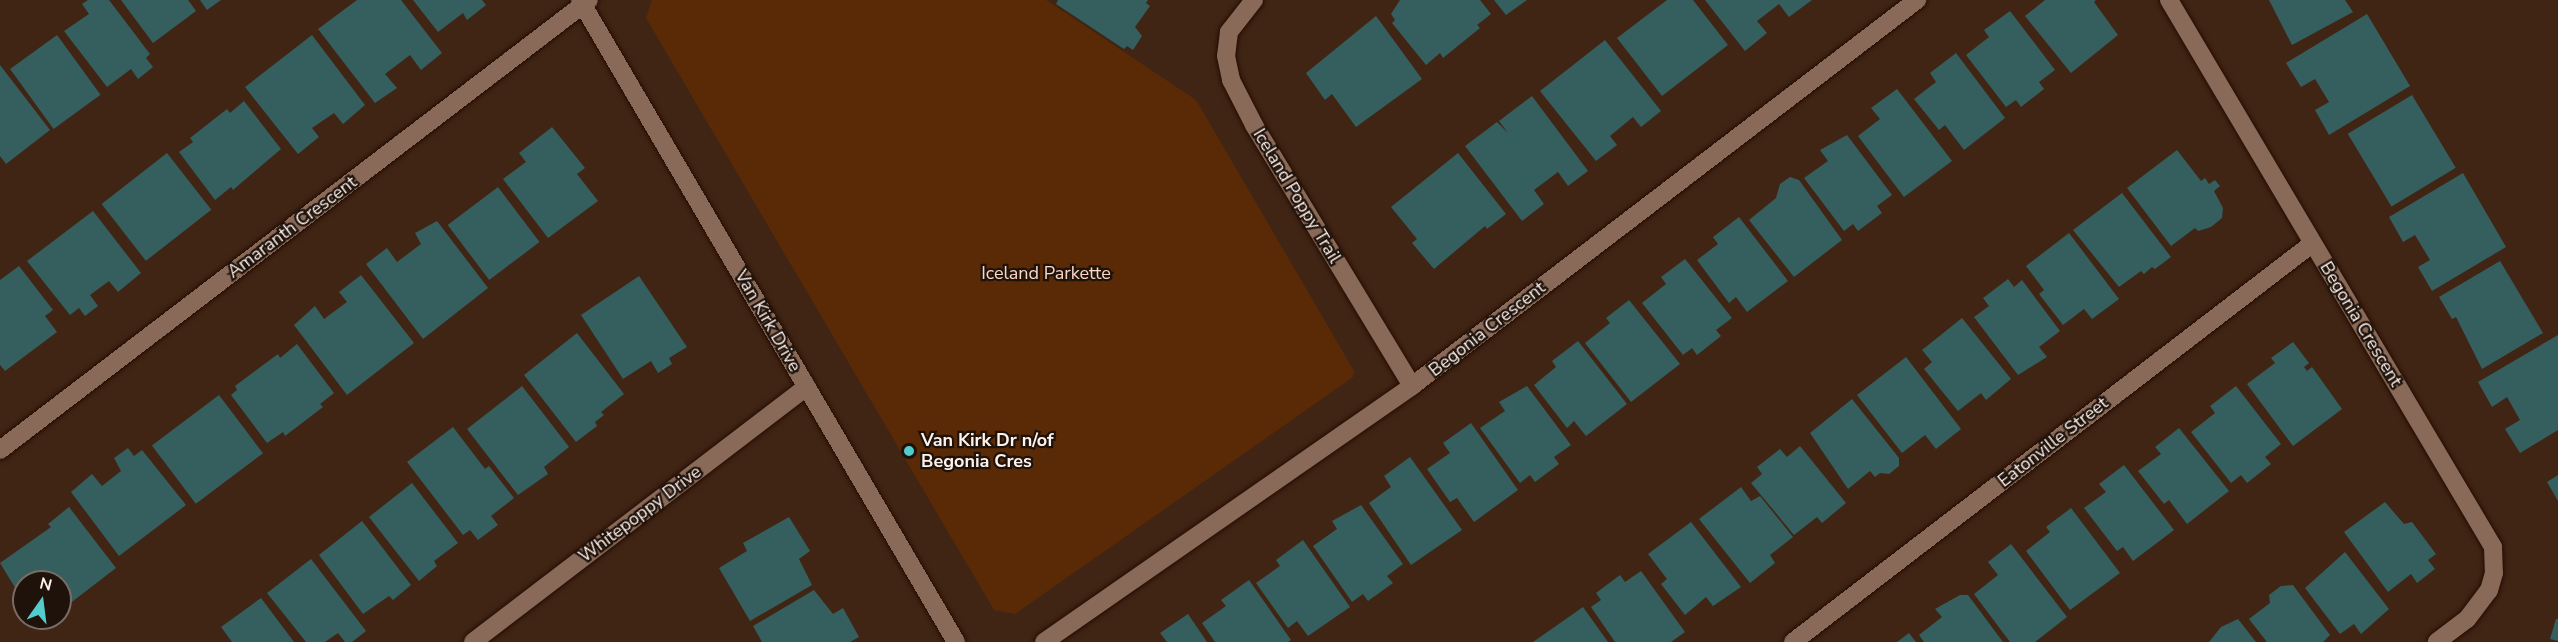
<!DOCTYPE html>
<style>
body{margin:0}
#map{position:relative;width:2558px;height:642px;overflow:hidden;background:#402515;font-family:"Nunito Sans",sans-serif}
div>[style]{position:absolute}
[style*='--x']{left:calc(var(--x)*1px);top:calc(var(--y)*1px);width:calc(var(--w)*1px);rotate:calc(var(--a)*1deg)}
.green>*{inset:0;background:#5a2a06}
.building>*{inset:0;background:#345f5e;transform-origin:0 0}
.roads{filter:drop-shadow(0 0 2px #250d01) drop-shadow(0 0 2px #250d01)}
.minor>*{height:18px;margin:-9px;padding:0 9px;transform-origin:9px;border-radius:9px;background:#896a58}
.dots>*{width:16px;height:16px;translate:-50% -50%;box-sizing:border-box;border:3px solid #1e120b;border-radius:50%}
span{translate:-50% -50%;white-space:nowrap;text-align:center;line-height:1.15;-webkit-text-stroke:4.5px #1e120b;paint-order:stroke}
.street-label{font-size:18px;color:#fef2ec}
.park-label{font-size:18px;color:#fad7c4}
.poi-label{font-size:18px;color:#fef2ec;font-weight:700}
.left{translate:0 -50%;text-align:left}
.north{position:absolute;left:12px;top:570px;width:60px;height:60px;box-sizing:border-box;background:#1e120b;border:2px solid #786c65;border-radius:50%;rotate:14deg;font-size:16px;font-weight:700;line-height:24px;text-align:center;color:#fef2ec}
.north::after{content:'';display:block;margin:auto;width:21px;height:27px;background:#53cdcb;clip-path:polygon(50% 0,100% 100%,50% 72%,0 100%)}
</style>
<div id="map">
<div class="green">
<div style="clip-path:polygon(652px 0,1046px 0,1196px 100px,1354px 371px,1353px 377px,1015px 614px,994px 610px,646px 18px)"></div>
</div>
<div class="building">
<div style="clip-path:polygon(88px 0,109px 0,150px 54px,146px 58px,153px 67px,138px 79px,131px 69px,107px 87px,64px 31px,89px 14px,82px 4px)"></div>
<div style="clip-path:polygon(121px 0,188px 0,196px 11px,153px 43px)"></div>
<div style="clip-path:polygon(200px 0,221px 0,207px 10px)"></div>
<div style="clip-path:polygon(357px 0,401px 0,442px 53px,421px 70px,410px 55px,385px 74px,397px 88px,375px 103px,318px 29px)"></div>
<div style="clip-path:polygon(413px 0,482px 0,486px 5px,467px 20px,463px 13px,438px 32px)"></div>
<div style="clip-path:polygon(1058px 0,1148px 0,1146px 3px,1150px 6px,1135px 27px,1142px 36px,1133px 50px,1127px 46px,1124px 49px,1056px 4px)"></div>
<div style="clip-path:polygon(1400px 0,1480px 0,1491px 14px,1477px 25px,1480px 28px,1443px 58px,1440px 53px,1426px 65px,1392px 23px,1395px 20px,1391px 14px)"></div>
<div style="clip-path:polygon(1494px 0,1527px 0,1506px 15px)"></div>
<div style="clip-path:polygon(1667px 0,1693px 0,1728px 45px,1662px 96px,1617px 38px)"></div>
<div style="clip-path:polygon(1705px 0,1812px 0,1789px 17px,1779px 4px,1757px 21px,1767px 33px,1745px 51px)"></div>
<div style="clip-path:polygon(2045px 0,2096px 0,2094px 2px,2118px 35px,2071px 73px,2025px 16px)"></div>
<div style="clip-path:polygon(2269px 0,2345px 0,2353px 12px,2292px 45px)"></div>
<div style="clip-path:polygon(2010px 11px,2055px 70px,2039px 82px,2044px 89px,2021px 107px,2016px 100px,2006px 107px,1966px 55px,1989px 37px,1984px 30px)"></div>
<div style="clip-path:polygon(2367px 14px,2410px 86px,2329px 135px,2315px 110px,2329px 102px,2315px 79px,2301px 87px,2286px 63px)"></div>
<div style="clip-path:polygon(1376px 16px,1422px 79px,1356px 127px,1332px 94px,1325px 100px,1306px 73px)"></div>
<div style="left:57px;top:35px;width:74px;height:58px;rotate:54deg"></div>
<div style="clip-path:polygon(312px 35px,365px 105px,343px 124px,334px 113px,312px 128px,319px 137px,298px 154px,245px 87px)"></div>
<div style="clip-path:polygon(1605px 40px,1661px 111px,1641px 127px,1633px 117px,1610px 136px,1617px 145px,1596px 161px,1540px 91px)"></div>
<div style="clip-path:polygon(1956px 53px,2005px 118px,1964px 150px,1945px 125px,1939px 130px,1914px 99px,1936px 82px,1930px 73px)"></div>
<div style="clip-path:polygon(0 65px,50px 130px,6px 164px,0 156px)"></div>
<div style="clip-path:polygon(1897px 89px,1952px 161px,1904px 197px,1858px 136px,1880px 119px,1871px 108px)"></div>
<div style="left:2412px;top:95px;width:85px;height:75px;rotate:59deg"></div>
<div style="clip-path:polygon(1532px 96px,1588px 171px,1568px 186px,1558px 172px,1534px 190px,1544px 204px,1522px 221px,1465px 146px,1497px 122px,1508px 133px,1499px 121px)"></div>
<div style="clip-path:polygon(244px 101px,281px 149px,233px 190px,231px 187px,215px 200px,179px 152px,193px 142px,190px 138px,227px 109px,230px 113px)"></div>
<div style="clip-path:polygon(552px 127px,585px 168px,577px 174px,598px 201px,548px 238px,503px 179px,526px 162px,519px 153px)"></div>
<div style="clip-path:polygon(1847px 135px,1892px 195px,1877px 206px,1882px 213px,1858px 231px,1853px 224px,1844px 231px,1804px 178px,1828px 161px,1820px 150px)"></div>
<div style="clip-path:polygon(2177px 150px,2201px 181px,2205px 178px,2209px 184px,2215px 180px,2220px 186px,2214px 191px,2223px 208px,2222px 218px,2211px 227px,2198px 231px,2195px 228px,2171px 246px,2127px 188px)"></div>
<div style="left:167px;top:153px;width:72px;height:83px;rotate:52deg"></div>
<div style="clip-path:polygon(1458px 153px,1506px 214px,1487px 229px,1485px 226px,1434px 269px,1412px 243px,1417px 239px,1391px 207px)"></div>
<div style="clip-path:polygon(2463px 173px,2506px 247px,2432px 291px,2418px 267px,2430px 260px,2415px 235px,2403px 242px,2389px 217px)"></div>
<div style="clip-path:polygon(1790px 177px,1799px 180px,1842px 240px,1794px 277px,1749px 220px,1776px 198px,1780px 184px)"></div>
<div style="left:498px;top:187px;width:69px;height:63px;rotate:53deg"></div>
<div style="clip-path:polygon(2122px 193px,2171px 257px,2155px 269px,2152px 267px,2144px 274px,2141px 271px,2119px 287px,2073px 230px)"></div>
<div style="clip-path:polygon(93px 211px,141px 273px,118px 292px,109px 281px,90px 295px,98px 306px,85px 316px,79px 308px,70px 315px,27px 261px)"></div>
<div style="clip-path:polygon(1739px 217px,1788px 281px,1747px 312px,1736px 297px,1729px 303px,1697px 260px,1718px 244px,1713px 237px)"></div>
<div style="clip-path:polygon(437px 221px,488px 288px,423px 339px,366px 264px,387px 248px,397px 262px,421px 244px,415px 233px)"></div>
<div style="clip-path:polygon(2069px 233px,2119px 299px,2092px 319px,2084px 309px,2063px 325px,2039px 294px,2044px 290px,2026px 266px)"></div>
<div style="clip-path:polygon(1685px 259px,1732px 318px,1716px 330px,1721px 336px,1697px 355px,1692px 348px,1683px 355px,1642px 303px,1666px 284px,1661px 277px)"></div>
<div style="clip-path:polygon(2500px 261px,2543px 333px,2482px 369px,2456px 317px,2452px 319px,2439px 297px)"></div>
<div style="clip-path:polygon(19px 266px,53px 310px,45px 316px,57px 332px,5px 371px,0 365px,0 280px)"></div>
<div style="clip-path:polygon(361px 275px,414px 343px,347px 395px,294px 325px,315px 306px,324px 319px,347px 302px,339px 292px)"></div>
<div style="clip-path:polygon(639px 276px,687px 347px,669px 358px,672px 364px,658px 373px,651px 361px,623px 379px,581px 315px)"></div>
<div style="clip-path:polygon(2008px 279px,2014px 287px,2022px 280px,2060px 331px,2039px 347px,2047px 357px,2018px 375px,1974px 317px,1989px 306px,1983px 298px)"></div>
<div style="clip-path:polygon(1629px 300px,1680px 364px,1631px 402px,1585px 343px,1610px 323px,1606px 318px)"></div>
<div style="clip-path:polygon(1962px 318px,2011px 379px,1986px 400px,1981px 393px,1958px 411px,1924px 369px,1932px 362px,1922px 350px)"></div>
<div style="clip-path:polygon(577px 333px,624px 394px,601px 412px,604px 415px,595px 422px,597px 426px,576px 442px,524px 375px)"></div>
<div style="clip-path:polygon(2558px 335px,2558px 430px,2520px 453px,2505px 429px,2520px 420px,2507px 397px,2492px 407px,2478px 382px)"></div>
<div style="clip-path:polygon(1578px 341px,1627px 404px,1586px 436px,1574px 421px,1567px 428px,1534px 385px,1556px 367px,1552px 361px)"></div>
<div style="clip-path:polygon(2293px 342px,2309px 363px,2304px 367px,2307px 371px,2312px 367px,2342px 409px,2293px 446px,2247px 384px,2275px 363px,2271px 358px)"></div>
<div style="clip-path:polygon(297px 344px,334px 393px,320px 404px,323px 407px,285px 436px,283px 432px,267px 443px,231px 395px,237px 390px,235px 386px,278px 354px,280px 358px)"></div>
<div style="clip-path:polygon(1906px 357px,1961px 429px,1936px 449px,1925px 435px,1902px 453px,1857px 395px)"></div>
<div style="clip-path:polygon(522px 386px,569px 447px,544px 467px,548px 474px,518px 495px,467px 429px)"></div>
<div style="clip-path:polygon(1527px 386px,1571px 445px,1554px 457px,1559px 464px,1535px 482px,1530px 475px,1520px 483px,1480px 428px,1505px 411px,1499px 402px)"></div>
<div style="clip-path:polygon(2236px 386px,2281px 444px,2265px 457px,2271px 464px,2247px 483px,2241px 475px,2231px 483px,2191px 432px,2215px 413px,2210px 406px)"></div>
<div style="left:219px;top:395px;width:73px;height:84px;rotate:53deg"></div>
<div style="clip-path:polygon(1852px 399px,1899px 458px,1899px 466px,1889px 474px,1880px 473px,1875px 477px,1870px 471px,1848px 489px,1810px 433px)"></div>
<div style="clip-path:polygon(1471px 423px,1518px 490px,1474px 522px,1457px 498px,1450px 502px,1427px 469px,1450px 453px,1443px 443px)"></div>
<div style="clip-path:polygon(453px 427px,485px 469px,489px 466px,514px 498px,491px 516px,498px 525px,478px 540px,470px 530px,463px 535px,407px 462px)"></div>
<div style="clip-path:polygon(2179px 428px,2229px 491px,2187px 524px,2169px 500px,2164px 504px,2138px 471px,2161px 454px,2155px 447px)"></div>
<div style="clip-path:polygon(1800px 446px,1846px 503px,1822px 523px,1817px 517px,1794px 535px,1751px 483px,1762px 474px,1757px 467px,1780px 449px,1787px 457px)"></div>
<div style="clip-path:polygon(128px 448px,134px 456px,142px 450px,186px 505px,119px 556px,71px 492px,92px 474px,102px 486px,121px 471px,114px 458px)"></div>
<div style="clip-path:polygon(1410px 457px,1462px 530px,1411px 565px,1369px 503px,1391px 487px,1384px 476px)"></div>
<div style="clip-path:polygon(2124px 465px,2174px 530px,2133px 561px,2123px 547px,2117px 551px,2084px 508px,2106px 492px,2099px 484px)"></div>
<div style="clip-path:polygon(2558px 475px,2558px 501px,2547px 482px)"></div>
<div style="clip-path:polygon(412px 483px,458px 543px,434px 561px,437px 566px,419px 581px,369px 517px)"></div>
<div style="clip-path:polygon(1741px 487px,1751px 501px,1760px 496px,1793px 537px,1770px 555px,1775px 563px,1750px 583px,1699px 519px)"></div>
<div style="clip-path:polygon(2385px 502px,2404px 524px,2412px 522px,2436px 554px,2428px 560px,2435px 569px,2417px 583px,2411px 574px,2388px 592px,2344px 532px)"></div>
<div style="clip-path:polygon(1361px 505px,1403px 564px,1387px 576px,1393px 583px,1368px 601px,1363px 594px,1352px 602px,1313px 546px,1337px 529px,1332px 521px)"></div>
<div style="clip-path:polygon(69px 507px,116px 568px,60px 611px,60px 582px,24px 582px,24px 590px,19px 594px,0 563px,51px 527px,48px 524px)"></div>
<div style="clip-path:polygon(2071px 508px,2120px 573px,2070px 610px,2026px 551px,2050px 532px,2046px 527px)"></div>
<div style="clip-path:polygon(789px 517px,810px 551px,799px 559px,812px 585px,750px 621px,719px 568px,747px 551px,743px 543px)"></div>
<div style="clip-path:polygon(362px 521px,411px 585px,393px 600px,389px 596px,363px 614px,319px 555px)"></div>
<div style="clip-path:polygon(1691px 522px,1741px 587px,1713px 606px,1706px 597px,1685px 615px,1661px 584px,1667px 579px,1648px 554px)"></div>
<div style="clip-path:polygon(1303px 540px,1350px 607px,1308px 636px,1297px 621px,1288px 628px,1256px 583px,1280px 566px,1276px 560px)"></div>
<div style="clip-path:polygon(2011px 544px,2067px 617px,2035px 642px,2010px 642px,1974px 594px,1998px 575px,1988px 562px)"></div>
<div style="clip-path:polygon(2345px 552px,2389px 609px,2361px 634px,2354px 624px,2340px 634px,2305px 588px)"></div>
<div style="clip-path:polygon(311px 559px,366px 631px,352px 642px,345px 642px,338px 633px,325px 642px,306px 642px,267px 593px)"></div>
<div style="clip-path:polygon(1641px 571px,1685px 632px,1671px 642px,1615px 642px,1591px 607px,1601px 600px,1596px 593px,1620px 575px,1625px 582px)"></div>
<div style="clip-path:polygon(1249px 580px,1291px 640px,1288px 642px,1215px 642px,1202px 623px,1226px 606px,1221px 600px)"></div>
<div style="clip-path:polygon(2293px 585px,2330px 635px,2323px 642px,2267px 642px,2249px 619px,2270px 603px,2269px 595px,2281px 586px)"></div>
<div style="clip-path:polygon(814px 590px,833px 614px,843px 608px,859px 637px,850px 642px,762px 642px,753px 626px)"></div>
<div style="clip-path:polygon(1960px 595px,1968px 595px,2003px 642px,1924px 642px,1919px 635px,1942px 617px,1935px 609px)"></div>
<div style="clip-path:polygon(261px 598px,294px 642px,232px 642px,221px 627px)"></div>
<div style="clip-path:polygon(1583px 607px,1608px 642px,1533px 642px)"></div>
<div style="clip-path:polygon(1188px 614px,1207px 642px,1167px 642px,1160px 633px)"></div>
<div style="clip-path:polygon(2238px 619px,2256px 642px,2209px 642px,2221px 627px)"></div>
<div style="clip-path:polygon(2556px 619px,2558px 619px,2558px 641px,2550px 639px)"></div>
<div style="clip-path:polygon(1909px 633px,1916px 642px,1897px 642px)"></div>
</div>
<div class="roads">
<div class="minor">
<div style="--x:580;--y:0;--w:744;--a:59.64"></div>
<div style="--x:1254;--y:0;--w:41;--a:128"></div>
<div style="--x:1229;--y:32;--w:24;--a:97"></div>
<div style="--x:1226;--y:56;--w:25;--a:78"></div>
<div style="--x:1231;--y:80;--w:51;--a:62.9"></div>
<div style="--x:1254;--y:125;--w:305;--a:58.8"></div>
<div style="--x:2169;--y:0;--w:636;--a:59.36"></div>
<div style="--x:2493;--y:547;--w:26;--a:88"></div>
<div style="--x:2494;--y:573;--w:18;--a:106"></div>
<div style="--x:2489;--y:590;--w:36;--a:127"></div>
<div style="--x:2467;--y:619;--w:38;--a:143"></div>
<div style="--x:0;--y:450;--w:741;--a:-37.38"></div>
<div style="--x:473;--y:642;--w:420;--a:-37.4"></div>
<div style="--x:1044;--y:642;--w:448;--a:-34.8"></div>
<div style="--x:1412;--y:386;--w:636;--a:-37.39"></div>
<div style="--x:1793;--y:642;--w:655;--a:-37.5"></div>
</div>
</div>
<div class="dots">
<div style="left:909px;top:451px;background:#53cdcb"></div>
</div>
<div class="street-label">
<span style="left:1297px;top:196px;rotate:59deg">Iceland Poppy Trail</span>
<span style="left:292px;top:227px;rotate:-37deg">Amaranth Crescent</span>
<span style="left:768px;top:321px;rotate:60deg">Van Kirk Drive</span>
<span style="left:2361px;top:324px;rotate:59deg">Begonia Crescent</span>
<span style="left:1487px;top:329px;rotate:-38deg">Begonia Crescent</span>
<span style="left:2053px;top:442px;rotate:-38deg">Eatonville Street</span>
<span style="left:640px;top:514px;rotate:-37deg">Whitepoppy Drive</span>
</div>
<div class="park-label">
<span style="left:1046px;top:273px">Iceland Parkette</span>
</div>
<div class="poi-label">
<span class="left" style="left:921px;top:451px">Van Kirk Dr n/of<br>Begonia Cres</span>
</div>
<div class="north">N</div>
</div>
